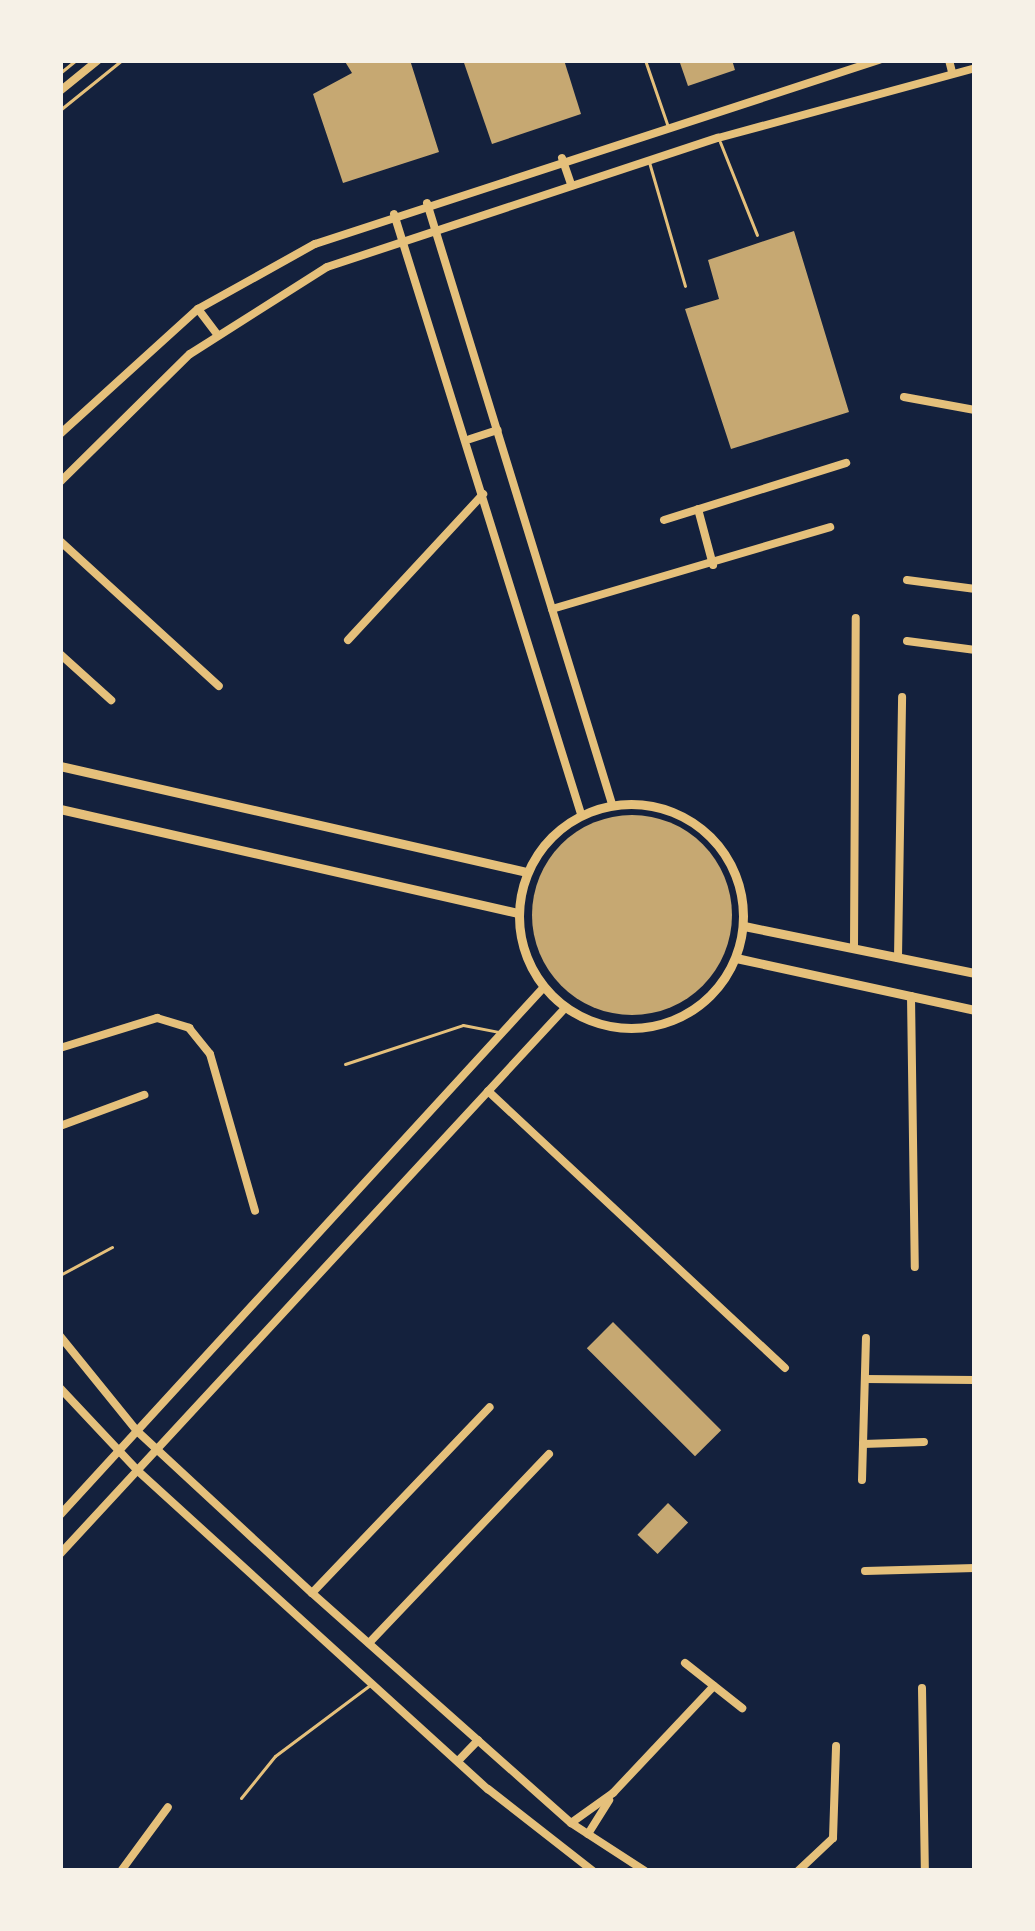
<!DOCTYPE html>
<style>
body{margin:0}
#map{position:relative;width:1035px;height:1931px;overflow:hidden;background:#14213d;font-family:Jost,sans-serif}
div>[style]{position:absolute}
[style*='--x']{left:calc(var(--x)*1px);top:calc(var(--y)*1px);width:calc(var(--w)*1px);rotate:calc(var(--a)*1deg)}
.building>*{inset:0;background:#c6a872;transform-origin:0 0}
.round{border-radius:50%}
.path>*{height:3px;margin:-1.5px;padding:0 1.5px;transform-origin:1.5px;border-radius:1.5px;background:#e5c07b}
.service>*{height:3px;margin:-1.5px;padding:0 1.5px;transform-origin:1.5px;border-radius:1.5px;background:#e5c07b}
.minor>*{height:8px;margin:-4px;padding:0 4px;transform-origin:4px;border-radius:4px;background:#e5c07b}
.tertiary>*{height:9px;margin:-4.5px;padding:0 4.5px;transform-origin:4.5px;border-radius:4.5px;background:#e5c07b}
.tertiary>.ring{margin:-4.5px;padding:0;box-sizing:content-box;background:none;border:9px solid #e5c07b;border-radius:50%}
span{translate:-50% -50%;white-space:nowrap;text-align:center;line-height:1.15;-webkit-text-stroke:9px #f6f1e7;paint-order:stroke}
.frame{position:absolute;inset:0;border:63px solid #f6f1e7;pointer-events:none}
</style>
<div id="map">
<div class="building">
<div style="clip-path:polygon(344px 60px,410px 60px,439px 152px,343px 183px,313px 94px,352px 73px)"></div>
<div style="clip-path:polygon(463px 60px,564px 60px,581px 114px,492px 144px)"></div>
<div style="clip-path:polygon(679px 60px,732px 60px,735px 70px,688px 86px)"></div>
<div style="clip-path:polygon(794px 231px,849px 412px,731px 449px,685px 309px,719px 299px,708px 260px)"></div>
<div class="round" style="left:532px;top:815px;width:200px;height:200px"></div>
<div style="left:613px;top:1322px;width:153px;height:37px;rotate:45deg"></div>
<div style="left:668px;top:1503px;width:28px;height:44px;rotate:44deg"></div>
</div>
<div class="path">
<div style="--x:60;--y:110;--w:80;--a:-38.9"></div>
</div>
<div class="service">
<div style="--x:645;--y:60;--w:68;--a:71"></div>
<div style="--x:60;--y:73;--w:21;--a:-39"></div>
<div style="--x:720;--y:142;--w:100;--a:68.3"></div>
<div style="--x:649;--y:162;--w:129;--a:73.8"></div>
<div style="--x:60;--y:859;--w:4;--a:76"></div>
<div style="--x:345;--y:1064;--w:124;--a:-18.3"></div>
<div style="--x:463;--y:1025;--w:36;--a:11"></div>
<div style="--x:60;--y:1275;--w:59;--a:-28.3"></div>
<div style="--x:241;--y:1798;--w:54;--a:-51"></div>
<div style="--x:275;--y:1756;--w:119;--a:-36.8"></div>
<div style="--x:60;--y:1823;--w:1;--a:-45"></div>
</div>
<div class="minor">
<div style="--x:949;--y:60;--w:12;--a:76"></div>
<div style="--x:60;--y:91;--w:49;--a:-39.2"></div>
<div style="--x:562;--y:158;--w:28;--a:71"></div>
<div style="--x:427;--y:203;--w:629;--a:72.89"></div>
<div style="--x:394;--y:214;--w:628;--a:72.69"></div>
<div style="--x:198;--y:309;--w:30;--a:53"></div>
<div style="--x:904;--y:397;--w:72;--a:10.4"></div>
<div style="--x:60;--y:434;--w:186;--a:-42.2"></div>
<div style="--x:198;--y:309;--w:134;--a:-29.1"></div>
<div style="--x:315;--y:244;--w:593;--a:-18.07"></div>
<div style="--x:470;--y:439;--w:29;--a:-18"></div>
<div style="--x:60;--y:482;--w:182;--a:-44.6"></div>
<div style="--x:190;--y:354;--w:162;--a:-32.4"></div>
<div style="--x:327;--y:267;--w:412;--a:-18.3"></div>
<div style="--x:718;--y:138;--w:266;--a:-15.2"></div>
<div style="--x:698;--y:509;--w:58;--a:75"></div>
<div style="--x:664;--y:520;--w:191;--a:-17.4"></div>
<div style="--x:60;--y:541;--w:215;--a:42.4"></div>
<div style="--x:907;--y:580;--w:69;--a:7.5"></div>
<div style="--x:552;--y:609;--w:290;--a:-16.4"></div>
<div style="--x:348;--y:640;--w:199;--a:-47.2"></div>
<div style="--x:907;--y:641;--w:69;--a:7.5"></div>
<div style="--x:60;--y:654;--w:69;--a:42"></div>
<div style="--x:854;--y:948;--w:330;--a:-89.7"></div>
<div style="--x:898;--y:958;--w:261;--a:-89.1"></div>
<div style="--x:911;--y:996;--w:271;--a:89.2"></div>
<div style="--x:60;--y:1048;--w:102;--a:-17.2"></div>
<div style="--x:157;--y:1018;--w:34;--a:17"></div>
<div style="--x:189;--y:1028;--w:33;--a:51"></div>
<div style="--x:210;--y:1054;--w:163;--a:74"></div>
<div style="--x:488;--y:1091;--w:406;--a:43"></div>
<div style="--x:60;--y:1126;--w:90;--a:-20.3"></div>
<div style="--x:60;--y:1336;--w:122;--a:51"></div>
<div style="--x:137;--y:1431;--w:238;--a:42.8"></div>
<div style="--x:312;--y:1593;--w:346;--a:41.6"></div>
<div style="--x:571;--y:1823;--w:88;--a:33"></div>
<div style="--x:865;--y:1379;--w:110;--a:0.5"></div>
<div style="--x:60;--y:1388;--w:114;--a:46.8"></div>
<div style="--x:138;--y:1471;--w:473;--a:42.3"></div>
<div style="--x:488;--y:1789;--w:133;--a:38"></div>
<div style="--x:863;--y:1444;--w:61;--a:-1.9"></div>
<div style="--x:862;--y:1480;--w:142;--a:-88.4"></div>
<div style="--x:60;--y:1515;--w:716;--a:-47.49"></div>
<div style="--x:60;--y:1554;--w:745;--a:-47.23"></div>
<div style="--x:865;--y:1571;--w:110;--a:-1.6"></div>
<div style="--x:312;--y:1593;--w:257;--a:-46.3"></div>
<div style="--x:369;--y:1643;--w:261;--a:-46.4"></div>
<div style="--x:685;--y:1663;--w:73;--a:38.3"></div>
<div style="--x:922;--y:1688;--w:183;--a:89.1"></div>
<div style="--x:458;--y:1761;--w:29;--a:-46"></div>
<div style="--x:571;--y:1823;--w:52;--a:-35.5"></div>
<div style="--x:613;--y:1793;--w:147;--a:-46.7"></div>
<div style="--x:588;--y:1834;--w:40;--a:-58"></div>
<div style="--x:121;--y:1871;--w:79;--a:-53.7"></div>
<div style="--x:798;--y:1871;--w:48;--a:-43.3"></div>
<div style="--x:833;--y:1838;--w:92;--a:-88.1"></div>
</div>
<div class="tertiary">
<div style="--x:60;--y:766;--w:479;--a:12.8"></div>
<div class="ring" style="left:519px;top:804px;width:215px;height:215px"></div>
<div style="--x:60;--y:809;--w:470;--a:12.8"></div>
<div style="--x:744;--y:926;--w:236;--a:11.5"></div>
<div style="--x:736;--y:958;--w:245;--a:12.3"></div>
</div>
<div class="frame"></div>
</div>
